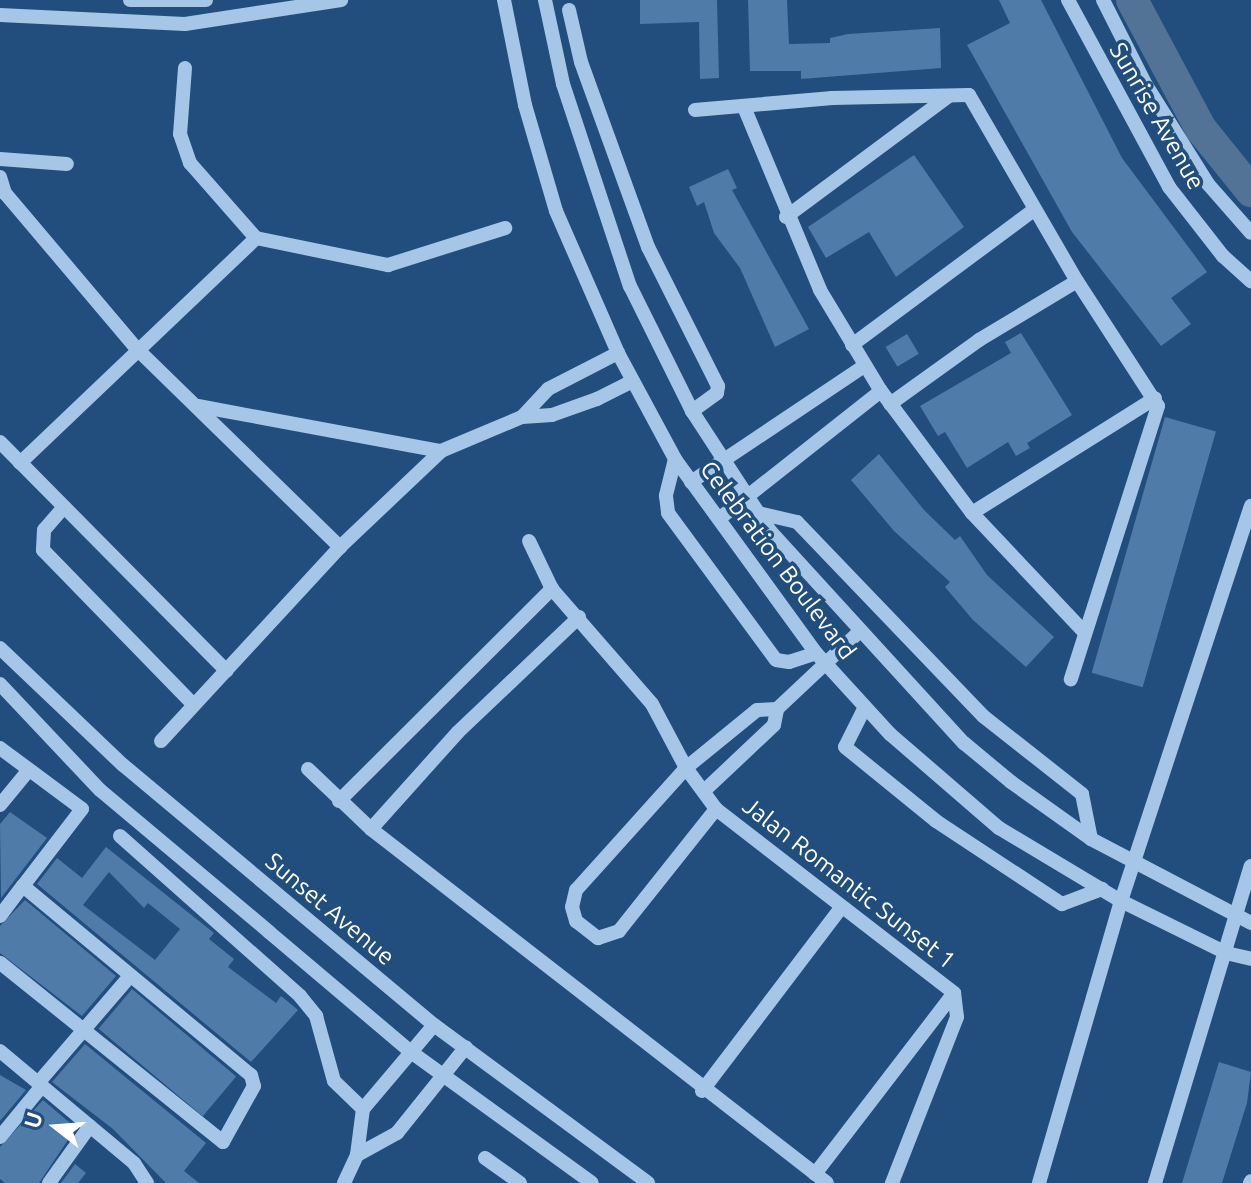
<!DOCTYPE html>
<style>
body{margin:0}
#map{position:relative;width:1251px;height:1183px;overflow:hidden;background:#214e7d;font-family:Ubuntu,sans-serif}
div>[style]{position:absolute}
[style*='--x']{left:calc(var(--x)*1px);top:calc(var(--y)*1px);width:calc(var(--w)*1px);rotate:calc(var(--a)*1deg)}
.river>*{height:32px;margin:-16px;padding:0 16px;transform-origin:16px;border-radius:16px;background:#527395}
.building>*{inset:0;background:#4e7ba8;transform-origin:0 0}
.minor>*{height:14px;margin:-7px;padding:0 7px;transform-origin:7px;border-radius:7px;background:#a5c6e6}
span{translate:-50% -50%;white-space:nowrap;text-align:center;line-height:1.15;-webkit-text-stroke:7px #214e7d;paint-order:stroke}
.street-label{font-size:24px;color:#fff}
.north{position:absolute;left:16px;top:1087px;width:80px;height:80px;-webkit-text-stroke:6px #214e7d;paint-order:stroke;rotate:287deg;font-size:22px;font-weight:700;line-height:32px;text-align:center;color:#fff}
.north::after{content:'';display:block;margin:auto;width:28px;height:36px;background:#fff;clip-path:polygon(50% 0,100% 100%,50% 72%,0 100%)}
</style>
<div id="map">
<div class="river">
<div style="--x:1132;--y:0;--w:146;--a:61.9"></div>
<div style="--x:1201;--y:129;--w:80;--a:51.1"></div>
</div>
<div class="building">
<div style="clip-path:polygon(640px 0,717px 0,719px 78px,700px 79px,699px 22px,640px 24px)"></div>
<div style="clip-path:polygon(748px 0,787px 0,789px 44px,830px 43px,830px 38px,848px 34px,940px 28px,941px 68px,801px 79px,801px 71px,750px 71px)"></div>
<div style="clip-path:polygon(999px 0,1041px 0,1122px 158px,1207px 272px,1171px 298px,1191px 324px,1161px 346px,1072px 232px,967px 45px,1010px 23px)"></div>
<div style="clip-path:polygon(914px 155px,964px 227px,896px 277px,869px 232px,826px 258px,808px 227px)"></div>
<div style="clip-path:polygon(728px 169px,737px 188px,732px 190px,809px 329px,775px 347px,740px 268px,714px 233px,704px 202px,697px 206px,689px 187px)"></div>
<div style="clip-path:polygon(1021px 333px,1072px 415px,1027px 443px,1030px 448px,1016px 456px,1008px 442px,967px 468px,945px 432px,938px 436px,920px 406px,1011px 353px,1005px 342px)"></div>
<div style="left:907px;top:334px;width:23px;height:25px;rotate:59deg"></div>
<div style="left:1165px;top:417px;width:53px;height:266px;rotate:16deg"></div>
<div style="clip-path:polygon(879px 454px,924px 510px,955px 540px,960px 536px,987px 575px,1054px 637px,1026px 667px,973px 620px,945px 587px,950px 582px,894px 531px,851px 480px)"></div>
<div style="clip-path:polygon(10px 812px,47px 838px,1px 898px,0 824px)"></div>
<div style="clip-path:polygon(evenodd,106px 847px,214px 933px,209px 939px,234px 959px,228px 967px,276px 1003px,281px 996px,298px 1010px,251px 1062px,37px 884px,57px 858px,82px 878px,106px 847px,109px 872px,144px 908px,148px 903px,180px 929px,155px 960px,83px 905px,109px 872px)"></div>
<div style="clip-path:polygon(25px 900px,116px 976px,82px 1016px,0 953px,0 926px)"></div>
<div style="left:132px;top:989px;width:136px;height:52px;rotate:40deg"></div>
<div style="clip-path:polygon(85px 1044px,206px 1143px,184px 1171px,199px 1183px,166px 1183px,113px 1129px,52px 1082px)"></div>
<div style="clip-path:polygon(1219px 1062px,1251px 1072px,1247px 1103px,1222px 1183px,1182px 1183px)"></div>
<div style="clip-path:polygon(0 1075px,26px 1090px,0 1121px)"></div>
<div style="clip-path:polygon(43px 1100px,76px 1128px,39px 1183px,5px 1183px,0 1179px,0 1147px)"></div>
<div style="clip-path:polygon(75px 1164px,86px 1173px,78px 1183px,61px 1183px)"></div>
</div>
<div class="minor">
<div style="--x:130;--y:0;--w:76;--a:0"></div>
<div style="--x:504;--y:0;--w:107;--a:78.7"></div>
<div style="--x:525;--y:105;--w:110;--a:73.7"></div>
<div style="--x:556;--y:211;--w:155;--a:66.4"></div>
<div style="--x:618;--y:353;--w:120;--a:61.7"></div>
<div style="--x:675;--y:459;--w:240;--a:54"></div>
<div style="--x:816;--y:653;--w:110;--a:47.6"></div>
<div style="--x:890;--y:734;--w:144;--a:40.8"></div>
<div style="--x:999;--y:828;--w:142;--a:30.9"></div>
<div style="--x:1121;--y:901;--w:117;--a:26.3"></div>
<div style="--x:1226;--y:953;--w:26;--a:13"></div>
<div style="--x:545;--y:0;--w:86;--a:77.9"></div>
<div style="--x:563;--y:84;--w:213;--a:71.7"></div>
<div style="--x:630;--y:286;--w:140;--a:63.6"></div>
<div style="--x:692;--y:411;--w:145;--a:56.9"></div>
<div style="--x:771;--y:532;--w:286;--a:47.6"></div>
<div style="--x:964;--y:743;--w:61;--a:39.7"></div>
<div style="--x:1011;--y:782;--w:98;--a:35.5"></div>
<div style="--x:1091;--y:839;--w:181;--a:27.7"></div>
<div style="--x:1068;--y:0;--w:213;--a:61.6"></div>
<div style="--x:1169;--y:187;--w:88;--a:52"></div>
<div style="--x:1223;--y:256;--w:38;--a:42"></div>
<div style="--x:1103;--y:0;--w:95;--a:63.2"></div>
<div style="--x:1146;--y:85;--w:117;--a:57.9"></div>
<div style="--x:1208;--y:184;--w:65;--a:48.7"></div>
<div style="--x:569;--y:10;--w:53;--a:77"></div>
<div style="--x:581;--y:62;--w:197;--a:70.1"></div>
<div style="--x:648;--y:247;--w:156;--a:63.3"></div>
<div style="--x:718;--y:386;--w:7;--a:98"></div>
<div style="--x:717;--y:393;--w:31;--a:144"></div>
<div style="--x:0;--y:15;--w:185;--a:2.8"></div>
<div style="--x:185;--y:24;--w:158;--a:-8.7"></div>
<div style="--x:185;--y:68;--w:66;--a:94.3"></div>
<div style="--x:180;--y:134;--w:31;--a:71"></div>
<div style="--x:190;--y:163;--w:100;--a:48.7"></div>
<div style="--x:256;--y:238;--w:135;--a:11.6"></div>
<div style="--x:388;--y:265;--w:123;--a:-17.5"></div>
<div style="--x:744;--y:107;--w:198;--a:67.4"></div>
<div style="--x:820;--y:290;--w:118;--a:58.9"></div>
<div style="--x:881;--y:391;--w:152;--a:53.3"></div>
<div style="--x:972;--y:513;--w:163;--a:46.7"></div>
<div style="--x:695;--y:110;--w:138;--a:-5"></div>
<div style="--x:832;--y:98;--w:137;--a:-1.3"></div>
<div style="--x:969;--y:95;--w:215;--a:59.9"></div>
<div style="--x:1077;--y:281;--w:149;--a:57.1"></div>
<div style="--x:1158;--y:406;--w:287;--a:107.7"></div>
<div style="--x:0;--y:159;--w:67;--a:4.3"></div>
<div style="--x:0;--y:177;--w:17;--a:73"></div>
<div style="--x:5;--y:193;--w:204;--a:49.8"></div>
<div style="--x:137;--y:349;--w:284;--a:44.3"></div>
<div style="--x:786;--y:217;--w:203;--a:-36.6"></div>
<div style="--x:852;--y:345;--w:227;--a:-36.6"></div>
<div style="--x:890;--y:404;--w:110;--a:-35.7"></div>
<div style="--x:979;--y:340;--w:114;--a:-31"></div>
<div style="--x:198;--y:406;--w:247;--a:10.5"></div>
<div style="--x:522;--y:417;--w:38;--a:-47"></div>
<div style="--x:548;--y:389;--w:79;--a:-27.2"></div>
<div style="--x:0;--y:442;--w:322;--a:45.3"></div>
<div style="--x:675;--y:459;--w:38;--a:104"></div>
<div style="--x:666;--y:496;--w:17;--a:83"></div>
<div style="--x:668;--y:513;--w:182;--a:53.7"></div>
<div style="--x:776;--y:660;--w:13;--a:9"></div>
<div style="--x:789;--y:662;--w:28;--a:-18"></div>
<div style="--x:20;--y:463;--w:326;--a:-43.6"></div>
<div style="--x:691;--y:482;--w:208;--a:-33.8"></div>
<div style="--x:64;--y:507;--w:30;--a:131"></div>
<div style="--x:44;--y:530;--w:20;--a:93"></div>
<div style="--x:43;--y:550;--w:215;--a:45.8"></div>
<div style="--x:758;--y:513;--w:40;--a:13"></div>
<div style="--x:797;--y:522;--w:269;--a:46.2"></div>
<div style="--x:983;--y:716;--w:126;--a:38.2"></div>
<div style="--x:1082;--y:794;--w:46;--a:78.7"></div>
<div style="--x:972;--y:513;--w:216;--a:-32.1"></div>
<div style="--x:720;--y:518;--w:205;--a:-38.3"></div>
<div style="--x:529;--y:541;--w:53;--a:64.4"></div>
<div style="--x:552;--y:589;--w:152;--a:49"></div>
<div style="--x:652;--y:704;--w:72;--a:62"></div>
<div style="--x:686;--y:768;--w:51;--a:53.8"></div>
<div style="--x:716;--y:809;--w:301;--a:37.7"></div>
<div style="--x:0;--y:648;--w:170;--a:43.6"></div>
<div style="--x:123;--y:765;--w:405;--a:39.9"></div>
<div style="--x:434;--y:1025;--w:266;--a:36.4"></div>
<div style="--x:0;--y:684;--w:146;--a:46.7"></div>
<div style="--x:100;--y:790;--w:221;--a:40"></div>
<div style="--x:269;--y:932;--w:186;--a:40.2"></div>
<div style="--x:411;--y:1052;--w:223;--a:35.9"></div>
<div style="--x:777;--y:709;--w:111;--a:-43.2"></div>
<div style="--x:864;--y:709;--w:42;--a:116.6"></div>
<div style="--x:845;--y:747;--w:117;--a:39.1"></div>
<div style="--x:936;--y:821;--w:151;--a:33.4"></div>
<div style="--x:1062;--y:904;--w:43;--a:-20.6"></div>
<div style="--x:161;--y:741;--w:264;--a:-47.3"></div>
<div style="--x:340;--y:547;--w:139;--a:-43.5"></div>
<div style="--x:441;--y:451;--w:88;--a:-22.8"></div>
<div style="--x:522;--y:417;--w:30;--a:-4"></div>
<div style="--x:552;--y:415;--w:48;--a:-19.6"></div>
<div style="--x:597;--y:399;--w:40;--a:-26.6"></div>
<div style="--x:0;--y:748;--w:102;--a:36.6"></div>
<div style="--x:82;--y:809;--w:97;--a:127.5"></div>
<div style="--x:308;--y:769;--w:87;--a:43.6"></div>
<div style="--x:371;--y:829;--w:577;--a:37.82"></div>
<div style="--x:704;--y:791;--w:96;--a:-43.3"></div>
<div style="--x:774;--y:725;--w:16;--a:-79"></div>
<div style="--x:777;--y:709;--w:20;--a:177"></div>
<div style="--x:757;--y:710;--w:92;--a:140.8"></div>
<div style="--x:686;--y:768;--w:164;--a:132"></div>
<div style="--x:576;--y:890;--w:17;--a:103"></div>
<div style="--x:572;--y:907;--w:15;--a:74"></div>
<div style="--x:576;--y:921;--w:28;--a:38"></div>
<div style="--x:598;--y:938;--w:22;--a:-18"></div>
<div style="--x:619;--y:931;--w:156;--a:-51.5"></div>
<div style="--x:339;--y:801;--w:301;--a:-44.9"></div>
<div style="--x:0;--y:805;--w:44;--a:-50.5"></div>
<div style="--x:371;--y:829;--w:130;--a:-48.1"></div>
<div style="--x:458;--y:732;--w:167;--a:-43.5"></div>
<div style="--x:120;--y:836;--w:241;--a:41.6"></div>
<div style="--x:300;--y:996;--w:26;--a:51"></div>
<div style="--x:316;--y:1016;--w:67;--a:74.5"></div>
<div style="--x:334;--y:1081;--w:40;--a:44"></div>
<div style="--x:0;--y:916;--w:38;--a:-53"></div>
<div style="--x:23;--y:886;--w:296;--a:39.7"></div>
<div style="--x:251;--y:1075;--w:11;--a:75"></div>
<div style="--x:254;--y:1086;--w:64;--a:119"></div>
<div style="--x:223;--y:1142;--w:286;--a:-141.2"></div>
<div style="--x:0;--y:1051;--w:175;--a:39.9"></div>
<div style="--x:134;--y:1163;--w:24;--a:57"></div>
<div style="--x:38;--y:1083;--w:141;--a:-49.3"></div>
<div style="--x:702;--y:1091;--w:230;--a:-52.8"></div>
<div style="--x:0;--y:1137;--w:66;--a:-50.5"></div>
<div style="--x:357;--y:1155;--w:46;--a:-28.8"></div>
<div style="--x:397;--y:1133;--w:110;--a:-51.3"></div>
<div style="--x:485;--y:1158;--w:43;--a:35.5"></div>
<div style="--x:815;--y:1174;--w:228;--a:-52.5"></div>
<div style="--x:49;--y:1183;--w:70;--a:-54.3"></div>
<div style="--x:344;--y:1183;--w:31;--a:-65"></div>
<div style="--x:357;--y:1155;--w:46;--a:-82.6"></div>
<div style="--x:363;--y:1109;--w:110;--a:-49.8"></div>
<div style="--x:892;--y:1183;--w:178;--a:-68.6"></div>
<div style="--x:957;--y:1017;--w:24;--a:-97"></div>
<div style="--x:1039;--y:1183;--w:294;--a:-73.8"></div>
<div style="--x:1121;--y:901;--w:416;--a:-71.8"></div>
<div style="--x:1155;--y:1183;--w:331;--a:-73.2"></div>
<div style="--x:1250;--y:1183;--w:2;--a:-63"></div>
</div>
<div class="street-label">
<span style="left:1157px;top:116px;rotate:60deg">Sunrise Avenue</span>
<span style="left:778px;top:560px;rotate:53deg">Celebration Boulevard</span>
<span style="left:849px;top:883px;rotate:38deg">Jalan Romantic Sunset 1</span>
<span style="left:330px;top:909px;rotate:40deg">Sunset Avenue</span>
</div>
<div class="north">U</div>
</div>
